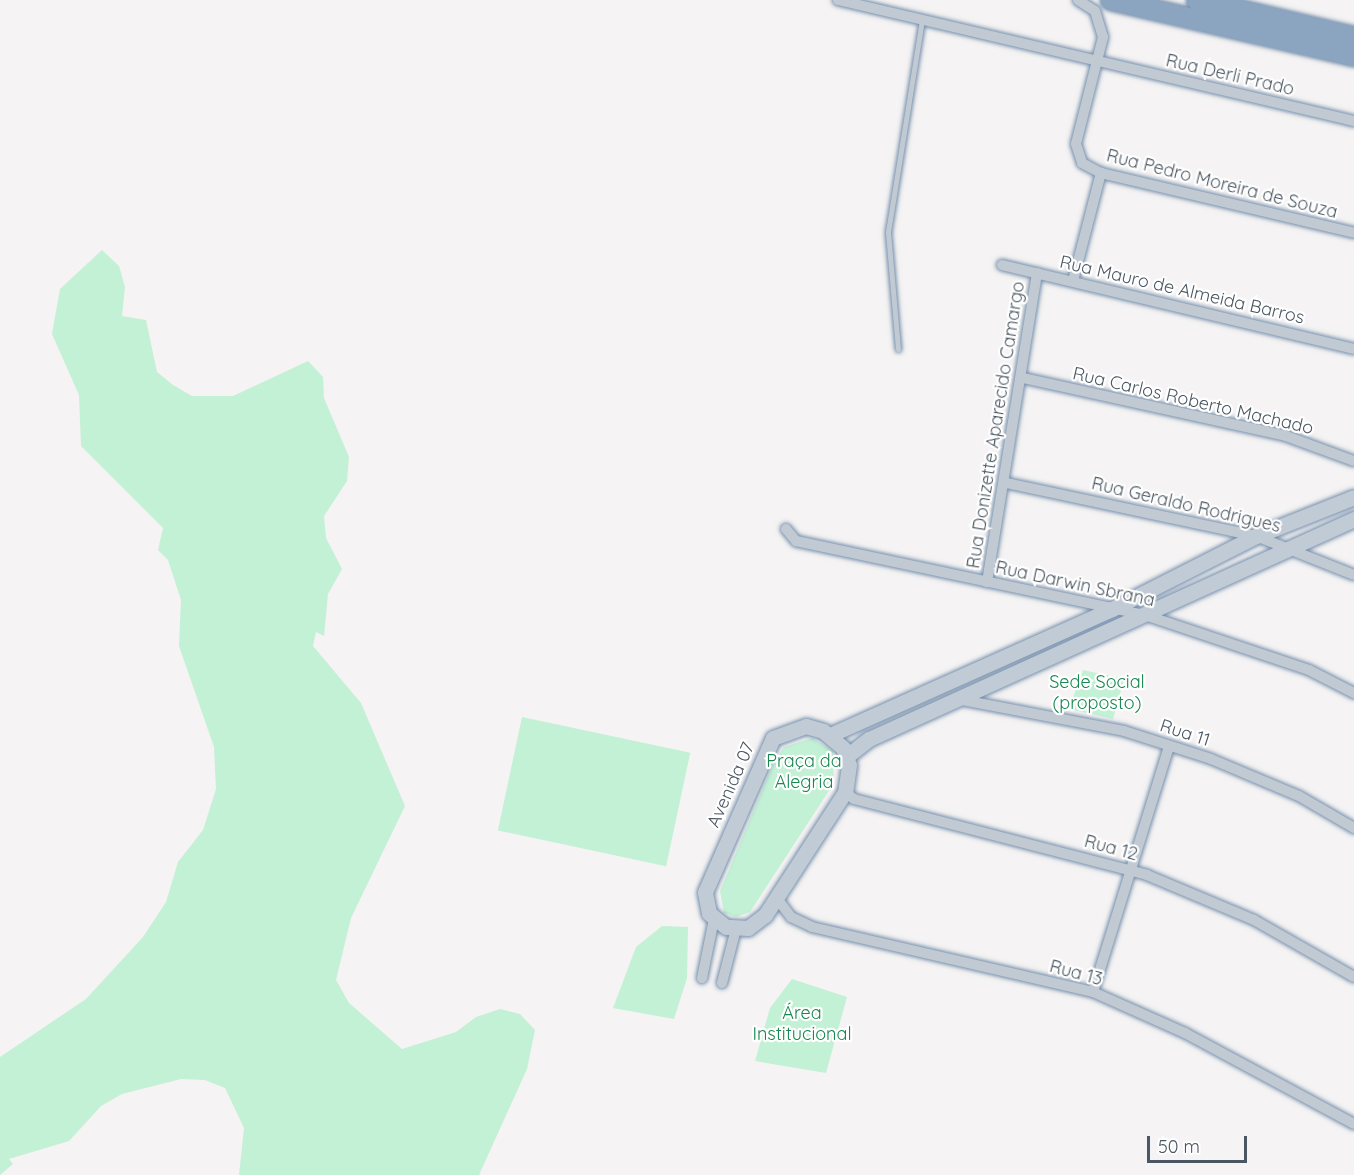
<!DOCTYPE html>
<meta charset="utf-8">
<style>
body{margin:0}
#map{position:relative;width:1354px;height:1175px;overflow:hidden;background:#f5f3f3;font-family:Quicksand,sans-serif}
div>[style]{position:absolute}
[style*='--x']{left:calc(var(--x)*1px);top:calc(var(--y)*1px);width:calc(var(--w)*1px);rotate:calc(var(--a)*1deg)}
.green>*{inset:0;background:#c3f1d5;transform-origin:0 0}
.roads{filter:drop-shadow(0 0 2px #7690ad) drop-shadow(0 0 2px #7690ad)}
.lane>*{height:5px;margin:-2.5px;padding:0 2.5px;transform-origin:2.5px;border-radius:2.5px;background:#c1cad2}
.street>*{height:10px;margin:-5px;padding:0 5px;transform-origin:5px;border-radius:5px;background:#c1cad2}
.secondary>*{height:15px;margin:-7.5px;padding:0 7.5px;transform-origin:7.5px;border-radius:7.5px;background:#c1cbd6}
.highway>*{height:20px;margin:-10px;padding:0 10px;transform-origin:10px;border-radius:10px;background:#8ba5c1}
span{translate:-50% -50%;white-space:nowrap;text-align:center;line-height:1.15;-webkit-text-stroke:4.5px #fff;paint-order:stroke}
.street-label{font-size:18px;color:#4a5661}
.park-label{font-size:18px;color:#17864f}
.scale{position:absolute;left:1147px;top:1136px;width:100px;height:27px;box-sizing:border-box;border:3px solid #4a5661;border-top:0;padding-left:8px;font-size:18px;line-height:21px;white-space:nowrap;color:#4a5661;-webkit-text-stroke:4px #fff;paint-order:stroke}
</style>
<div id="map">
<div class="green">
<div style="clip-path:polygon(102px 250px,119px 266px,125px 287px,122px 316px,146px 320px,157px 372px,173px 385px,192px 396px,233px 396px,308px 361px,323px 377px,324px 398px,349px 457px,347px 481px,324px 516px,326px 538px,342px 569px,328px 594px,324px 636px,316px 632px,313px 646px,361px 703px,405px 806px,351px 918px,336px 980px,349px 1003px,402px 1049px,456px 1032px,476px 1017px,500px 1009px,520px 1014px,535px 1030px,527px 1069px,479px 1175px,239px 1175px,244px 1128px,225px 1088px,205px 1080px,181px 1079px,122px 1094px,101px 1106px,69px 1141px,9px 1159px,13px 1164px,0 1175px,0 1057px,86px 999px,143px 937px,166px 902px,178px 862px,203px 830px,216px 789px,214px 747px,179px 646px,181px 600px,168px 560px,158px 550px,163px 528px,81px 446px,79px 395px,52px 334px,60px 289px)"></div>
<div style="clip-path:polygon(1083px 670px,1124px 679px,1113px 719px,1069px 709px)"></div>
<div style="left:522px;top:717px;width:172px;height:116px;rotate:12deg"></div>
<div style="clip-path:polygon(812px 738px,833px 751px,834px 783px,750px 912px,736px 917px,724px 913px,720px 891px,774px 762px,784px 747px)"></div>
<div style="clip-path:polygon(662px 926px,688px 927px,687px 978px,674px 1019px,613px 1008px,636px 947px)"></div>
<div style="clip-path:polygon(792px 979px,847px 997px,826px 1073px,755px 1061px,770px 1008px)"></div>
</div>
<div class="roads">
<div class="lane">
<div style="--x:898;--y:349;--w:117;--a:-94.9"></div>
<div style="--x:888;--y:232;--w:215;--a:-80.9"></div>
</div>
<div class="street">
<div style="--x:838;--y:0;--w:530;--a:13.2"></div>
<div style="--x:1078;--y:0;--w:20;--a:33"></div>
<div style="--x:1095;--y:11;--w:27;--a:73"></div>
<div style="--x:1103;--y:37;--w:110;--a:104.2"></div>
<div style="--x:1076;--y:144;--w:20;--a:72"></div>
<div style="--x:1082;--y:163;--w:21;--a:28"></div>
<div style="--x:1101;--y:173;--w:260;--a:13.3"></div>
<div style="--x:1002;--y:265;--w:362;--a:13.4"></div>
<div style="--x:1073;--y:281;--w:112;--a:-75.5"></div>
<div style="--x:1023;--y:378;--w:269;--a:12.4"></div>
<div style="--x:1286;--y:436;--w:72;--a:20.2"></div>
<div style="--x:1006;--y:483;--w:256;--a:12"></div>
<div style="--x:1256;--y:536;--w:105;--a:21.7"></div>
<div style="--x:786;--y:529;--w:16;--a:50"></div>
<div style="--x:796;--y:541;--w:357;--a:12"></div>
<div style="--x:1145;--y:615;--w:173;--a:18.5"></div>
<div style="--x:1309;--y:670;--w:51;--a:27.1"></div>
<div style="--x:987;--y:582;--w:313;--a:-80.8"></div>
<div style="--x:957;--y:699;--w:170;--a:10.8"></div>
<div style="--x:1124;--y:731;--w:91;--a:17.8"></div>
<div style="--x:1211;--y:759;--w:95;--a:22.8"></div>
<div style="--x:1299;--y:796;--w:64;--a:30.2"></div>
<div style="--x:845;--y:792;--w:11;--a:38"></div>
<div style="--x:854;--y:799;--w:303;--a:14.5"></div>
<div style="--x:1147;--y:875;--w:116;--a:22.8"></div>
<div style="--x:1254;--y:920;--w:115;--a:29.7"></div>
<div style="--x:776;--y:897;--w:25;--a:53"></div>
<div style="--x:791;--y:917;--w:23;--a:25"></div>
<div style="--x:812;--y:927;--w:288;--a:13"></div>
<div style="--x:1093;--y:992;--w:101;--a:24"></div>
<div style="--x:1185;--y:1033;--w:192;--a:28.3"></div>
<div style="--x:702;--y:978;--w:60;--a:-78.5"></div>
<div style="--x:722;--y:983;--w:56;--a:-75.5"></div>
<div style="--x:1093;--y:992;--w:257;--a:-72.8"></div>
</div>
<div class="secondary">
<div style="--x:806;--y:726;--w:18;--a:16"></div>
<div style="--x:823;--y:731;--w:26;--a:40"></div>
<div style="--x:843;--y:748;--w:18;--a:71"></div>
<div style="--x:849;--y:765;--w:27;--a:98"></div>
<div style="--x:845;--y:792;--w:147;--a:123"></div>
<div style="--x:765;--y:915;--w:21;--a:143"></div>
<div style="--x:748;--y:928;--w:22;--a:-177"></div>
<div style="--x:726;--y:927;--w:22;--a:-141"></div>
<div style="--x:709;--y:913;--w:21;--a:-101"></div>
<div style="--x:705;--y:892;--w:168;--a:-66.2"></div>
<div style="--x:773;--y:738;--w:35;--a:-20"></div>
<div style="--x:830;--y:735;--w:309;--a:-24.1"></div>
<div style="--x:1112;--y:609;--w:161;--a:-26.9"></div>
<div style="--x:1256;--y:536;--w:105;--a:-21.7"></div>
<div style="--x:847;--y:756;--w:28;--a:-38"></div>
<div style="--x:869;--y:739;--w:533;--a:-24.4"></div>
</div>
<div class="highway">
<div style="--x:1111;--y:0;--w:249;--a:13"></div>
<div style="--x:1197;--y:0;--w:161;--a:13.3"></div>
</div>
</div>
<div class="street-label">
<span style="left:1230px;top:75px;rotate:13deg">Rua Derli Prado</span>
<span style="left:1222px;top:184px;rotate:14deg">Rua Pedro Moreira de Souza</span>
<span style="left:1182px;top:290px;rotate:13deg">Rua Mauro de Almeida Barros</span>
<span style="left:1193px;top:401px;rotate:13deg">Rua Carlos Roberto Machado</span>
<span style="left:996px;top:425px;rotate:-81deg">Rua Donizette Aparecido Camargo</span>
<span style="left:1186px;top:505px;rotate:13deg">Rua Geraldo Rodrigues</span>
<span style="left:1075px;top:584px;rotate:12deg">Rua Darwin Sbrana</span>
<span style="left:1185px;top:733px;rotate:18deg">Rua 11</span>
<span style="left:731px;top:785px;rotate:-66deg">Avenida 07</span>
<span style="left:1111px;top:848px;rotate:15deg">Rua 12</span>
<span style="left:1076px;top:973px;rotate:15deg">Rua 13</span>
</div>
<div class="park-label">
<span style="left:1097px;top:693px">Sede Social<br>(proposto)</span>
<span style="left:804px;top:772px">Praça da<br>Alegria</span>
<span style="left:802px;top:1024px">Área<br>Institucional</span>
</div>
<div class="scale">50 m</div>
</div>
